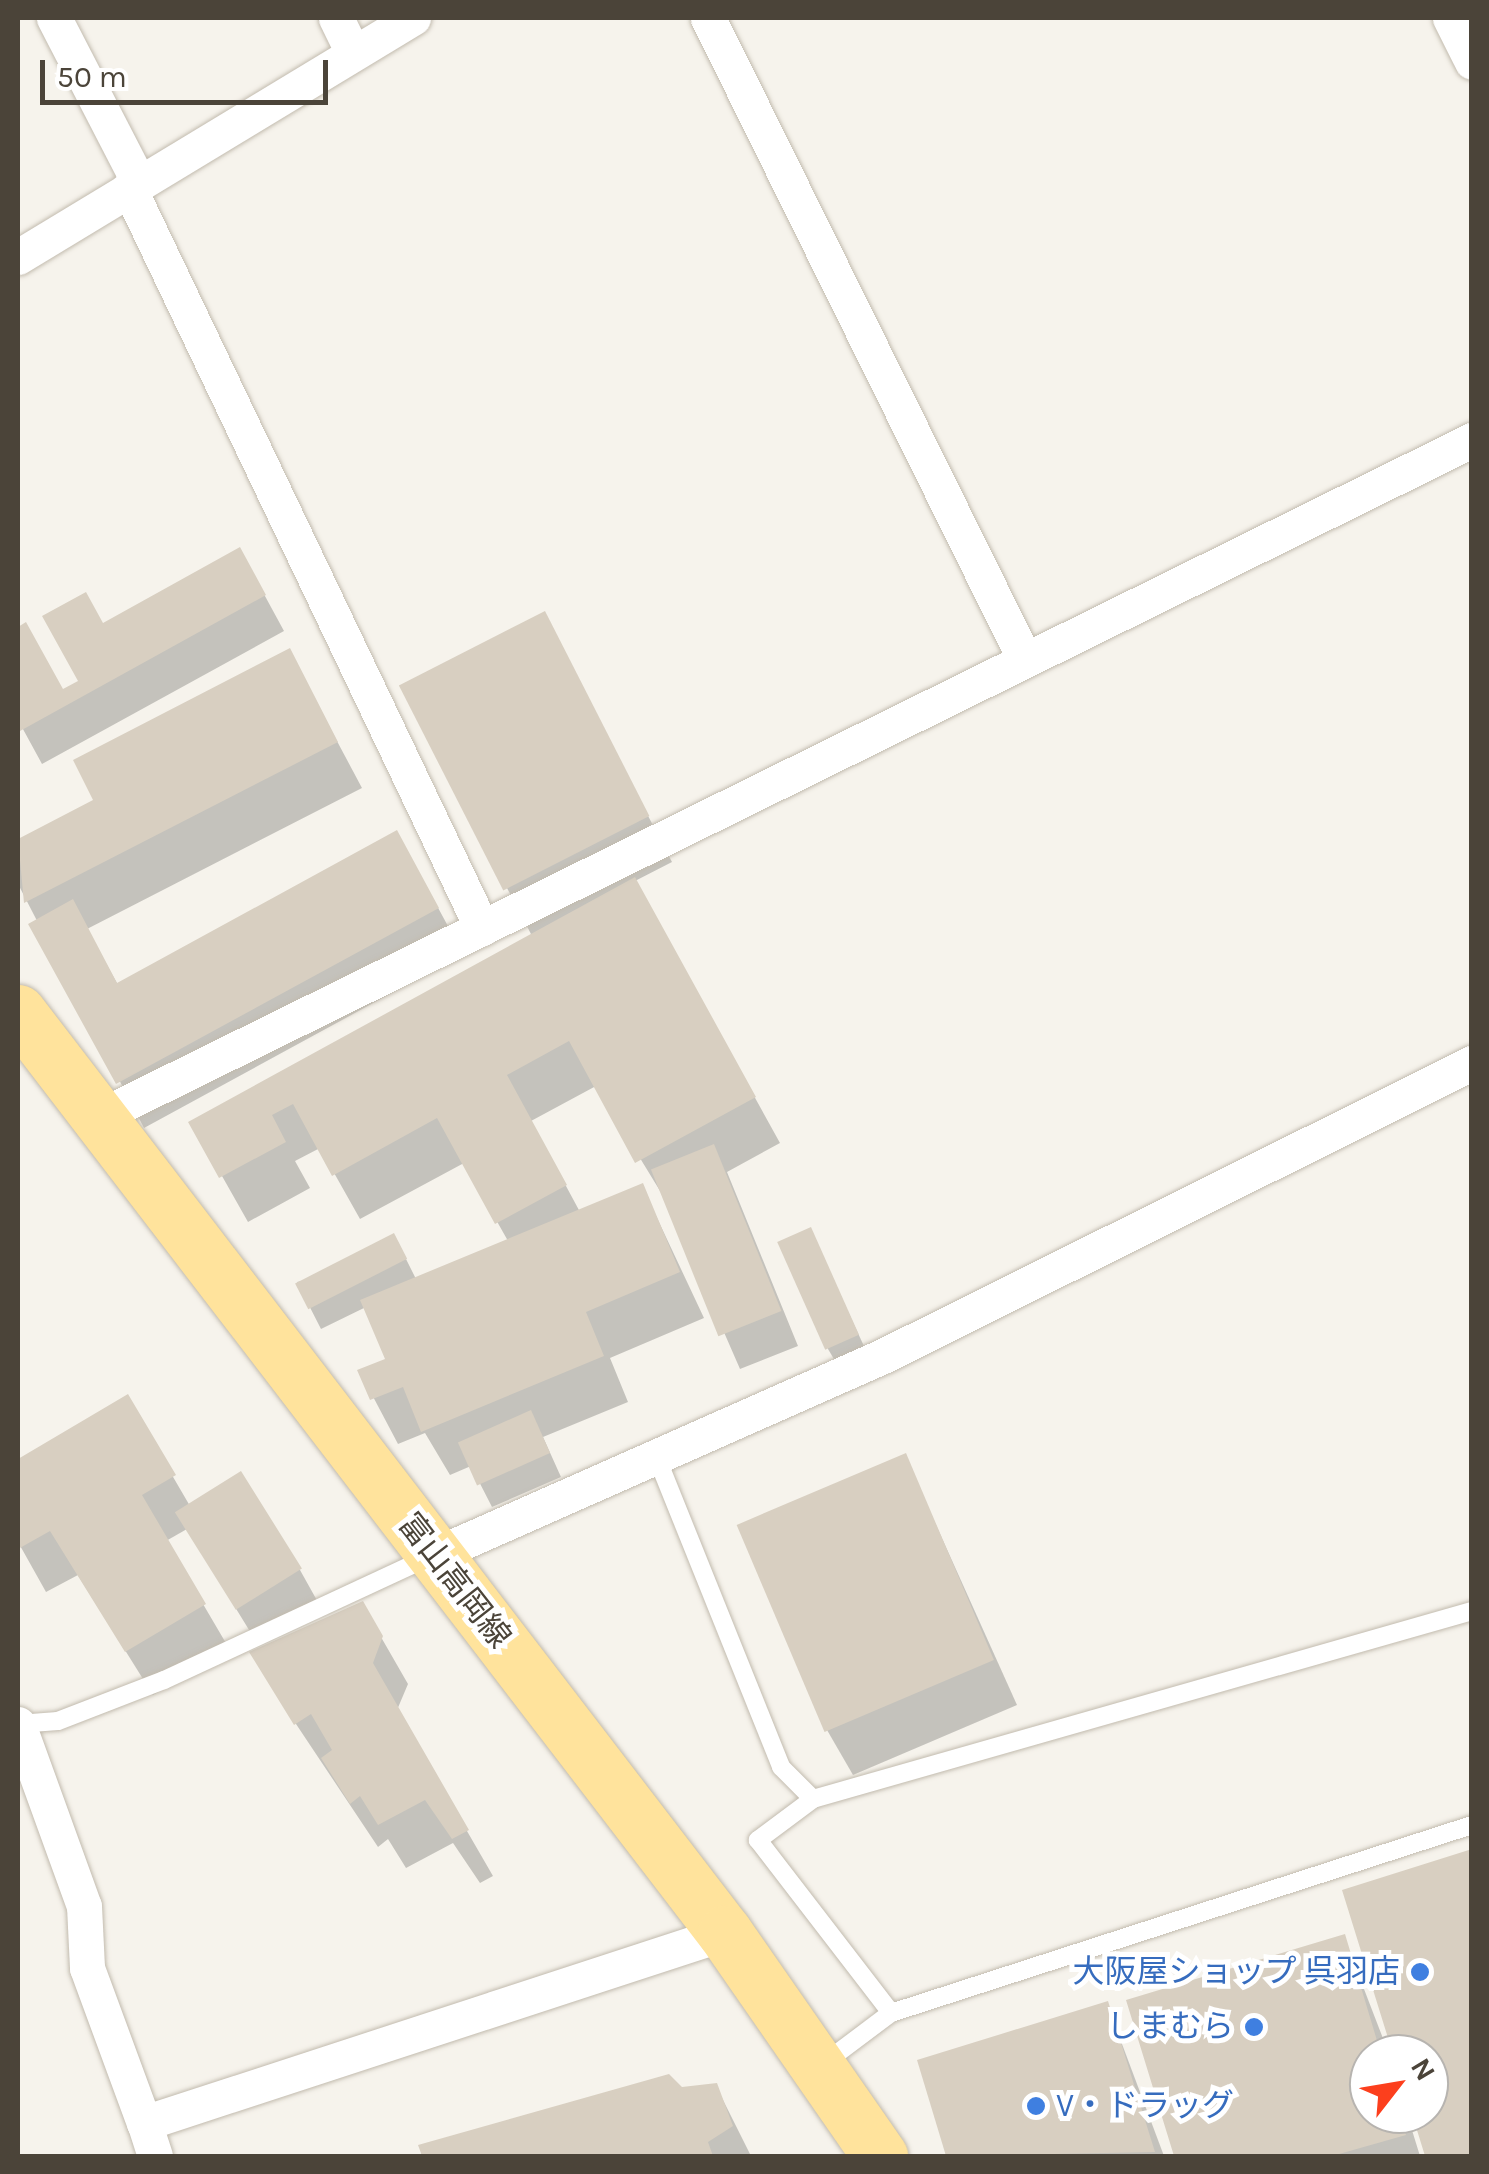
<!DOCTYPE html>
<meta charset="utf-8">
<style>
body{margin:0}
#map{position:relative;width:1489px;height:2174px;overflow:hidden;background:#f6f3ec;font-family:Karla,"Noto Sans JP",sans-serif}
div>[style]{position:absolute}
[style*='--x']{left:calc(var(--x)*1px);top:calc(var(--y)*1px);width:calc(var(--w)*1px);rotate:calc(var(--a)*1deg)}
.shadow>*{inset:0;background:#0003}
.building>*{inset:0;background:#d8cfc1;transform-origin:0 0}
.roads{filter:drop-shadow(0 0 2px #c2bbae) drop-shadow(0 0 2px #c2bbae)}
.service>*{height:18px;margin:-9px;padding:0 9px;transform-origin:9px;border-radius:9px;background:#fff}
.minor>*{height:35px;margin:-17.5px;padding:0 17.5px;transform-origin:17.5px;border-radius:17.5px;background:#fff}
.primary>*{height:55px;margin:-27.5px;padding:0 27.5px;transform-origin:27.5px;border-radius:27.5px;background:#ffe39c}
.dots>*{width:28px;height:28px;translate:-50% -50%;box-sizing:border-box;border:5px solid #fff;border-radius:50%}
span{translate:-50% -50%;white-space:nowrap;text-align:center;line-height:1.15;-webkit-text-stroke:10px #fff;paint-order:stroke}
.street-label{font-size:32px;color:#4b4439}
.shop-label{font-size:32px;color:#366cbe}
.right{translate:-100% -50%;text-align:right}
.left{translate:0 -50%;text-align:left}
.frame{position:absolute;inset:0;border:20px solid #4b4439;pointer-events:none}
.north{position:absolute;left:1349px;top:2034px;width:100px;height:100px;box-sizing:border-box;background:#fff;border:2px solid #b7b4b0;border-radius:50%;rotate:59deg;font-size:28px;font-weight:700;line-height:40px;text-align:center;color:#4b4439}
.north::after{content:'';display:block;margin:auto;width:35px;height:45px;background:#fc3f1d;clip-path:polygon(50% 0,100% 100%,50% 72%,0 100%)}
.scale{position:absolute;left:40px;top:60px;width:288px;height:45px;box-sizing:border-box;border:5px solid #4b4439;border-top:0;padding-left:12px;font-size:30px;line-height:35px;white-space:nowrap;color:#4b4439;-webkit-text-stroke:8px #fff;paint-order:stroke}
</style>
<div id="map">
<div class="shadow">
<div style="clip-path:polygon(259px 585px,284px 631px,42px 764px,18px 720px,18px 630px,25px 626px,63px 692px,81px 682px,103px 626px)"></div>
<div style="clip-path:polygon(544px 615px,672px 862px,635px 881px,780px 1143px,727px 1172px,798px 1346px,740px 1369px,668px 1204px,596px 1086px,531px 1121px,580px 1212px,642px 1186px,704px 1318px,610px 1358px,628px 1402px,543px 1437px,561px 1477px,492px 1507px,471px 1466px,450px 1475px,425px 1433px,398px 1444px,360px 1372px,388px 1361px,366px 1307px,321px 1329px,297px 1282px,406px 1259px,416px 1279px,508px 1241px,464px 1163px,360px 1219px,320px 1148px,295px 1161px,310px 1188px,248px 1222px,192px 1123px,532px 936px,402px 686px)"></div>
<div style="clip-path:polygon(289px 651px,362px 788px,87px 929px,118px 985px,422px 878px,463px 954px,144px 1128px,18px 884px,18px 842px,97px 801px)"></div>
<div style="clip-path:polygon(810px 1230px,870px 1359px,841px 1371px,828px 1349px)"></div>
<div style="clip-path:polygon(127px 1398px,190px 1506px,300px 1570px,319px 1604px,257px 1643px,187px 1529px,166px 1541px,230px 1650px,153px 1695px,78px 1575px,46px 1592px,18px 1542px,18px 1462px)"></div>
<div style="clip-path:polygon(905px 1456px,1017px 1705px,853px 1775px,827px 1730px)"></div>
<div style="clip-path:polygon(362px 1604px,408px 1684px,397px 1710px,493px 1876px,480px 1883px,453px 1843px,406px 1868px,388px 1839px,378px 1847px,278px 1697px)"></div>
<div style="clip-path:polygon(1344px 1937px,1389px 2054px,1369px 2054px,1369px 2114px,1407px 2114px,1420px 2156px,1176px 2156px,1129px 2002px)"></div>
<div style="clip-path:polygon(1107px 2004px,1164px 2156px,949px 2156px,920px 2061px)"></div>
<div style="clip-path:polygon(716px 2086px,751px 2156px,424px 2156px,421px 2147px)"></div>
</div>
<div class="building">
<div style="clip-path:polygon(240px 547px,266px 595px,20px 731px,18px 627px,26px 622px,63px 689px,78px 681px,42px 616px,86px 592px,103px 623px)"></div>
<div style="left:545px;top:611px;width:230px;height:164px;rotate:63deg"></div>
<div style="clip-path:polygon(290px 648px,338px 742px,24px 903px,18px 839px,93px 800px,73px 760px)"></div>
<div style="clip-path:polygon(397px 830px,439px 908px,116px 1084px,28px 924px,73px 899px,117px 983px)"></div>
<div style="clip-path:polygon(635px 877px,756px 1097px,635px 1163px,569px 1041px,507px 1075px,567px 1185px,495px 1224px,437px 1118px,332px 1176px,293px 1104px,272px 1115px,286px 1142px,219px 1178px,188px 1122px)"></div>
<div style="left:714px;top:1144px;width:180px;height:68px;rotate:68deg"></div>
<div style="clip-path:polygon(643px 1183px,680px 1272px,586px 1312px,604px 1356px,421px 1432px,403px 1387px,370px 1400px,357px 1370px,385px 1359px,360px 1300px)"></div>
<div style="left:811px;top:1227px;width:118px;height:37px;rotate:66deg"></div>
<div style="left:394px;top:1233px;width:29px;height:111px;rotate:63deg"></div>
<div style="clip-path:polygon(128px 1394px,176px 1475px,142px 1495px,206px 1604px,125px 1652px,50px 1531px,18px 1549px,18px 1459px)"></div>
<div style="left:531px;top:1410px;width:47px;height:80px;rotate:66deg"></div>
<div style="left:906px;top:1453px;width:225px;height:184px;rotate:67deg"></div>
<div style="left:241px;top:1471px;width:115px;height:78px;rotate:58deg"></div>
<div style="clip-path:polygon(363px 1601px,383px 1636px,373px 1663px,469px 1830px,452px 1839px,425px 1800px,378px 1825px,360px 1796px,350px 1804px,321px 1758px,332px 1750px,311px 1714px,294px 1725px,249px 1652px)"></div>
<div style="clip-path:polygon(1472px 1849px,1472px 2156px,1425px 2156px,1412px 2114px,1429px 2114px,1429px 2054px,1393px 2054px,1342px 1890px)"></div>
<div style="clip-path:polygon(1345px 1934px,1381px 2054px,1369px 2054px,1369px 2114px,1399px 2114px,1406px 2135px,1332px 2156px,1174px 2156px,1126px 2000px)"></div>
<div style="clip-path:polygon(1108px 2001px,1155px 2152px,946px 2156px,917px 2060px)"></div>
<div style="clip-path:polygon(669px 2074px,682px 2087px,717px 2083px,733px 2126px,708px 2142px,713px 2156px,422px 2156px,418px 2145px)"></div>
</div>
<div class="roads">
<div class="service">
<div style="--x:657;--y:1458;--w:333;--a:68.1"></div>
<div style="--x:781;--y:1767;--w:45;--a:45"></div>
<div style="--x:1472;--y:1611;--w:685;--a:164.08"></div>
<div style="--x:813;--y:1799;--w:69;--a:143.3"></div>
<div style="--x:758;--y:1840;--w:218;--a:52.4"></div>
<div style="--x:891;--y:2013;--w:611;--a:-17.93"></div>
<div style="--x:18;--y:1724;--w:40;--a:-4.3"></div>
<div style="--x:58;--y:1721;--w:114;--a:-21.1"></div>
<div style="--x:164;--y:1680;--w:292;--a:-24.9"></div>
<div style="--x:823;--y:2064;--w:85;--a:-36.9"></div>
</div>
<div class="minor">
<div style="--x:54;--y:18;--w:183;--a:62.7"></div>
<div style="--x:336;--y:18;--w:37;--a:64"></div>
<div style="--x:708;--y:18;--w:716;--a:63.72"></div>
<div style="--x:1450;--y:18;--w:49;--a:63.4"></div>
<div style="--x:129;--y:188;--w:820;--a:64.5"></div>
<div style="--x:18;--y:257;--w:462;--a:-31.2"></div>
<div style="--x:98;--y:1117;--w:1532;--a:-26.23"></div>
<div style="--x:434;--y:1555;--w:493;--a:-23.9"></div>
<div style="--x:885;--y:1355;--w:656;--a:-26.45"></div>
<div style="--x:18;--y:1724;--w:194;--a:70.1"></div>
<div style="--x:84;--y:1906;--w:62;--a:87.2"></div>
<div style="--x:87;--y:1968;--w:165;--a:69.8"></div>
<div style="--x:155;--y:2156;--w:35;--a:-108"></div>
<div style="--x:144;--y:2123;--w:611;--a:-18.11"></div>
</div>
<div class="primary">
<div style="--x:18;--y:1012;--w:1161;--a:52.49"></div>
<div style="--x:725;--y:1933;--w:272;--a:55.2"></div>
</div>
</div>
<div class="dots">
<div style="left:1420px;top:1972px;background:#3f7fe0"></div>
<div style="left:1254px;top:2027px;background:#3f7fe0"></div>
<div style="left:1036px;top:2106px;background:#3f7fe0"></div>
</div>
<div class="street-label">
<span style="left:454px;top:1581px;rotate:52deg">富山高岡線</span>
</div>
<div class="shop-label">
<span class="right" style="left:1400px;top:1972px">大阪屋ショップ 呉羽店</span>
<span class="right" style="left:1234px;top:2027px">しまむら</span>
<span class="left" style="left:1056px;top:2106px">V・ドラッグ</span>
</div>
<div class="frame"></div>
<div class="north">N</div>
<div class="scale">50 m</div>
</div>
